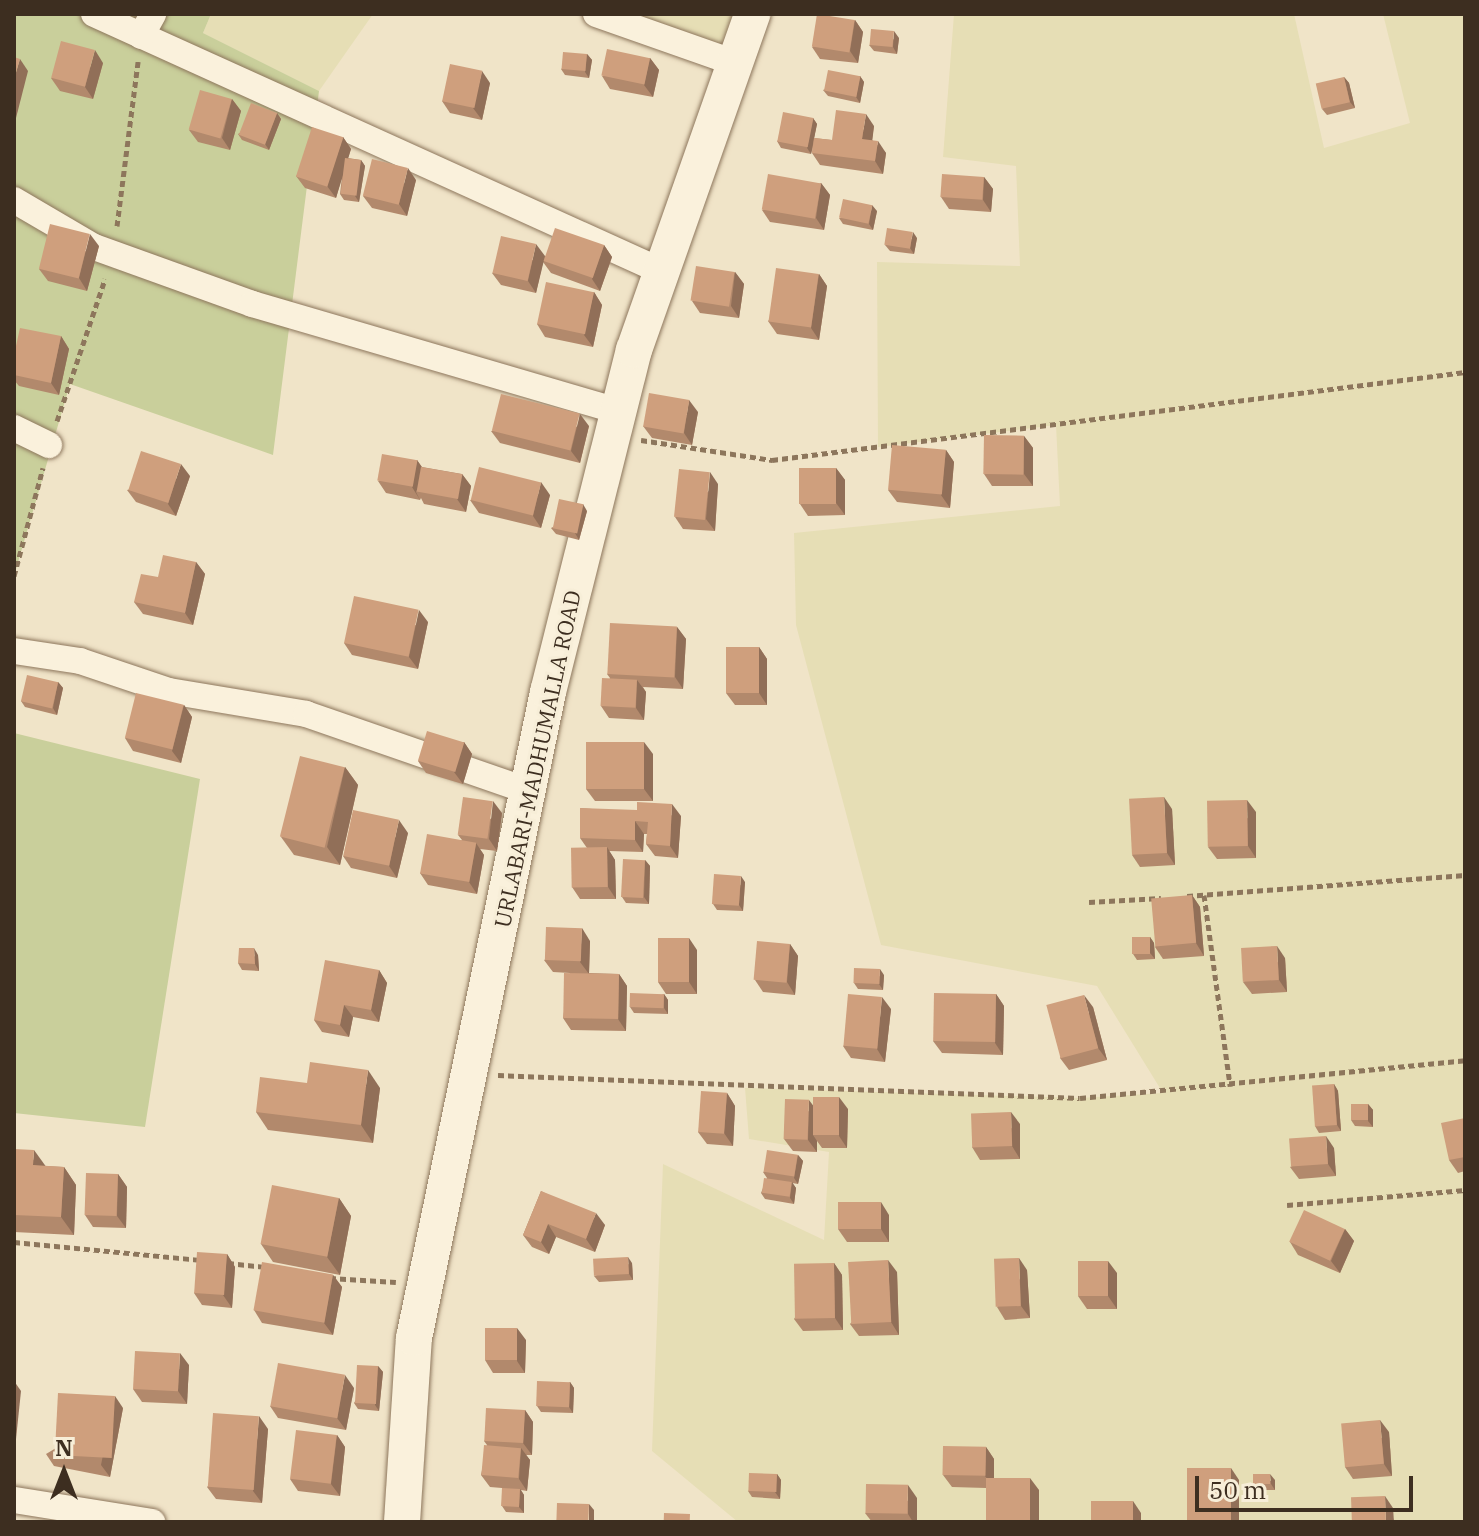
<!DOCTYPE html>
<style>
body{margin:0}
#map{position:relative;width:1479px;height:1536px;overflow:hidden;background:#f0e4c8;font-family:"IBM Plex Serif",serif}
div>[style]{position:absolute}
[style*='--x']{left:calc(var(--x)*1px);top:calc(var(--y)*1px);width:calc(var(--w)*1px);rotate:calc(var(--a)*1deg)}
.farmland>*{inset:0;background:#e6deb5}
.green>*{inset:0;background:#c9cf9b}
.path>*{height:5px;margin-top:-2.5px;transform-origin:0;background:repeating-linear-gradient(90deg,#8d765c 0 6px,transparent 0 10px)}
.roads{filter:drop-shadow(0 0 2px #8d765c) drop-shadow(0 0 2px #8d765c)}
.minor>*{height:26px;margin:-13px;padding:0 13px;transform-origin:13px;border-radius:13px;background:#faf1dc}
.secondary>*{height:36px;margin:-18px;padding:0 18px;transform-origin:18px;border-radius:18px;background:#faf1dc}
.wall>*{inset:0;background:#b2896c}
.shaded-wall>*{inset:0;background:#916f58}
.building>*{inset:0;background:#cf9f7d;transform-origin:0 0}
span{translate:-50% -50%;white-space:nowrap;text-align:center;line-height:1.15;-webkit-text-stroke:6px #f7eed8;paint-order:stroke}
.street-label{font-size:22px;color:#3d2e20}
.frame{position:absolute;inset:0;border:16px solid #3d2e20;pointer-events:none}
.north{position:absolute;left:24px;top:1432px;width:80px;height:80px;-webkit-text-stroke:6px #f7eed8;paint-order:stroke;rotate:0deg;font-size:22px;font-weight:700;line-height:32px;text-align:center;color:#3d2e20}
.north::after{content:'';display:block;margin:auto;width:28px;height:36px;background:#3d2e20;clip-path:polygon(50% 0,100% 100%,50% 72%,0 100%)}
.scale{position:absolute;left:1195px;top:1476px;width:218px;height:36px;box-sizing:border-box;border:4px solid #3d2e20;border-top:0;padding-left:10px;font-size:24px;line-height:28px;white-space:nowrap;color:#3d2e20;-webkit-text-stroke:6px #f7eed8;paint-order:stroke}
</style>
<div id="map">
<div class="farmland">
<div style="clip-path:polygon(211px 14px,373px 14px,319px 91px,203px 33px)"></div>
<div style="clip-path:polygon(596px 14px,749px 14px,732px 66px)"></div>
<div style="clip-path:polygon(954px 14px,1294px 14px,1324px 148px,1410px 123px,1383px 14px,1465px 14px,1465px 1522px,738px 1522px,652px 1451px,663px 1164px,824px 1240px,829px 1152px,749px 1139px,745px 1088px,1080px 1098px,1163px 1093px,1097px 986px,881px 945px,796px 625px,794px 533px,1060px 506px,1056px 425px,878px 447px,877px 262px,1020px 266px,1016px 166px,943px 157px)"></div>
</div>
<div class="green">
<div style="clip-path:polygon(14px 14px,211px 14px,203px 33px,319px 91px,273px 455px,70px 384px,14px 576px)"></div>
<div style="clip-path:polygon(14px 733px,200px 779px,145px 1127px,14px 1113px)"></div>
</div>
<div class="path">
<div style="--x:117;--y:226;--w:166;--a:-82.7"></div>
<div style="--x:57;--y:421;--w:150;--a:-71.3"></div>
<div style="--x:641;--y:440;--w:133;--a:8.7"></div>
<div style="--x:772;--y:460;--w:699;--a:-7.24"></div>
<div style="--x:14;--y:576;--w:112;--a:-75"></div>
<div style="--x:1204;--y:895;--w:193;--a:82.2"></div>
<div style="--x:1187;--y:896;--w:279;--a:-4.3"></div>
<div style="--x:1089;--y:902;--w:72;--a:-3.2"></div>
<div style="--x:498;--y:1075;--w:582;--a:2.26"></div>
<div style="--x:1080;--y:1098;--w:387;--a:-5.6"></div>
<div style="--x:1287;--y:1205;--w:179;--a:-4.8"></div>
<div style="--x:14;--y:1242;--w:189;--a:5.5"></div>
<div style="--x:228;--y:1263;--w:37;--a:6"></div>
<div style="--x:330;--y:1278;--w:66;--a:3.5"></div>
</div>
<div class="roads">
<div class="minor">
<div style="--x:94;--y:14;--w:623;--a:24.38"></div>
<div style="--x:596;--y:14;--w:147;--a:19.4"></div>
<div style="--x:141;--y:36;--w:25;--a:-61"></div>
<div style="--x:14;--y:200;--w:93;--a:30.4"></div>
<div style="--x:94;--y:247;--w:168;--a:19.8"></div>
<div style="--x:252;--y:304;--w:382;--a:16.3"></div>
<div style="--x:14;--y:428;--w:39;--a:26"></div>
<div style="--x:14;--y:651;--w:67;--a:8.6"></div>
<div style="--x:80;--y:661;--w:94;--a:18.6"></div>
<div style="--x:169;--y:691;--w:139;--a:9.5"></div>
<div style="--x:306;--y:714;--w:235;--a:19.1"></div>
<div style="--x:14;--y:1500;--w:140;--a:9.1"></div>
</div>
<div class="secondary">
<div style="--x:402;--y:1522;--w:184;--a:-86.3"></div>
<div style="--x:414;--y:1338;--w:660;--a:-78.28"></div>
<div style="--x:548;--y:692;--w:353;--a:-75.9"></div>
<div style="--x:634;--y:350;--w:356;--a:-70.6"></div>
</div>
</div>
<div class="wall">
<div style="clip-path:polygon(855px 20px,863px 32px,858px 63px,820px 59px,812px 47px)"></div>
<div style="clip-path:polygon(899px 38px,897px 54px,874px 51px,869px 45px)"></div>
<div style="clip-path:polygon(587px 54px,592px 60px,589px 78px,565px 75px,561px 69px)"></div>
<div style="clip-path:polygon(650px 58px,659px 70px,653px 97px,610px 89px,602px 76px)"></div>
<div style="clip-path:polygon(103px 63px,93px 99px,60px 91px,51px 78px)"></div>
<div style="clip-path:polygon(860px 76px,864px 82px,860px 103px,828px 96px,823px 90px)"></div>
<div style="clip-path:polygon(1344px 77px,1349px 83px,1355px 108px,1327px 115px,1322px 109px)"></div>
<div style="clip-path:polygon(490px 83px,482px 120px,450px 113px,442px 101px)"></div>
<div style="clip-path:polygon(232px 99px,241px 111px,230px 150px,198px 142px,189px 130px)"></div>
<div style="clip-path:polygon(277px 113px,281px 119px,269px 150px,242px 140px,238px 134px)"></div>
<div style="clip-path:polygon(813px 118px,817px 124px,814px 138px,832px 140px,874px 126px,872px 140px,886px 153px,883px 174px,820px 165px,812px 153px,813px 147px,811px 154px,781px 148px,777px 141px)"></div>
<div style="clip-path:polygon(343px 137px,351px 149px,348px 158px,361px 160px,365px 166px,359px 202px,344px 200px,340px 194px,342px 177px,336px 198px,305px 188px,296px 176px)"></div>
<div style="clip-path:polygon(984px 177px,993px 189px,991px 212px,949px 209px,941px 197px)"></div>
<div style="clip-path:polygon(416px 180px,407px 216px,372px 208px,363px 196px)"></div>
<div style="clip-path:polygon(821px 183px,830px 195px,824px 230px,770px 222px,762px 210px)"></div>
<div style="clip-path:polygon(877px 211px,873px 230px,843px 224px,839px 218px)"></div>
<div style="clip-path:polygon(917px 238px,914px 254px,890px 251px,885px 245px)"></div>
<div style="clip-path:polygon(604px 245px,612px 257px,600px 291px,551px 273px,543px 262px,536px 293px,501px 285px,492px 273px,545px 256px)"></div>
<div style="clip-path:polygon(99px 246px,87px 291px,48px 281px,39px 269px)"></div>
<div style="clip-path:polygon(735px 272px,744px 284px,739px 318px,700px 313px,692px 301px)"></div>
<div style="clip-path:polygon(819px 274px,827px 286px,819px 340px,777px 334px,768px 321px)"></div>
<div style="clip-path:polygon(594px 292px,602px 305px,593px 347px,545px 337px,537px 324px)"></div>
<div style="clip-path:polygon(61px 336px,69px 349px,59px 395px,19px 386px,14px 380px,14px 355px)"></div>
<div style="clip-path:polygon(698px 412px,692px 445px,652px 438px,643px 426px)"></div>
<div style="clip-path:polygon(589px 426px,580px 463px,500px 443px,491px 431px)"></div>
<div style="clip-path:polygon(1024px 436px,1033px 448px,1033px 486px,992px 486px,984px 474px)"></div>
<div style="clip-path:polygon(946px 450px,954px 462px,950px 508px,897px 502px,888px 490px)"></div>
<div style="clip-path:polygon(417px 460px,422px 467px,462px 474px,471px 486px,466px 512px,424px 504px,421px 498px,420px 500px,386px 493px,378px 481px)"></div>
<div style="clip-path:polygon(836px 468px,845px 480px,845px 515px,808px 516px,800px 504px)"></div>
<div style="clip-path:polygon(190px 476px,176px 516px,136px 502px,127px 490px)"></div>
<div style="clip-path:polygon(718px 484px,715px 531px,683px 529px,675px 517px)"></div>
<div style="clip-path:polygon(550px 495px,541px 528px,479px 513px,470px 500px)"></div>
<div style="clip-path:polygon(587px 511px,579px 540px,556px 534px,551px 528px)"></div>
<div style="clip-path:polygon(196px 562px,205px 574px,193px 625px,143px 614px,134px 602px,158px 577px)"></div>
<div style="clip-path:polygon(428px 622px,418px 669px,352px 655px,344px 643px)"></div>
<div style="clip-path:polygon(677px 627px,686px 639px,683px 689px,643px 687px,646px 692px,644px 720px,609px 718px,601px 706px,610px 678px,607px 674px)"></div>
<div style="clip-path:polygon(759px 647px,767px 659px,767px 705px,735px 705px,726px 693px)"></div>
<div style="clip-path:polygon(58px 682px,63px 688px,57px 715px,25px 707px,21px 701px)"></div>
<div style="clip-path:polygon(184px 705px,192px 717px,181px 763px,133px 751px,125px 738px)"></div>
<div style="clip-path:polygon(464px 742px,472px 754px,463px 784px,426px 773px,418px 761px)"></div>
<div style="clip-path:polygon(653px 754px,653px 801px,595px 801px,586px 789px)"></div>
<div style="clip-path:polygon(345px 767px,358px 785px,340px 865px,294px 855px,281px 837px)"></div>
<div style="clip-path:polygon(580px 808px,681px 816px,678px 858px,655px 856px,646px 844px,647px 834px,644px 834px,643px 852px,609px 851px,615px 860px,616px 899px,580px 899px,572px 887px,587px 848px,580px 838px)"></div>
<div style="clip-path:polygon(1172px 809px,1175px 865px,1140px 867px,1132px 855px)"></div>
<div style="clip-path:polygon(1256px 812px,1256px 858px,1217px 859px,1208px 847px)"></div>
<div style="clip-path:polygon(502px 813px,497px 851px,480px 849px,484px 855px,477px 894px,428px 885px,420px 873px,462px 840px,458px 835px)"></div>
<div style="clip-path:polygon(408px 833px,397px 878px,351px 868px,343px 856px)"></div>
<div style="clip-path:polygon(645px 860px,650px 866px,649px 904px,626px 903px,622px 897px)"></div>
<div style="clip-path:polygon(745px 882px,743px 911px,717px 910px,713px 904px)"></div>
<div style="clip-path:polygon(1192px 895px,1200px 907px,1204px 956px,1163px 959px,1155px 947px)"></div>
<div style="clip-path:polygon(1150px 937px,1154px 943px,1155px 959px,1137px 960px,1133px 954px)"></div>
<div style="clip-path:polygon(590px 941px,589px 973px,619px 974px,627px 986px,626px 1031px,571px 1030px,563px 1018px,570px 973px,553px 972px,544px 960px)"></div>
<div style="clip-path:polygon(790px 944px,798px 956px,795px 995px,763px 992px,755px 980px)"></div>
<div style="clip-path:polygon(697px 950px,697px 994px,666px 994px,658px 982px)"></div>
<div style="clip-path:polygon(258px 955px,259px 971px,242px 970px,238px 963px)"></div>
<div style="clip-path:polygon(1285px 958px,1287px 992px,1252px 994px,1243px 982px)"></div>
<div style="clip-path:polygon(379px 970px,387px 983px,379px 1022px,353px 1017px,349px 1037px,322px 1032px,314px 1020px)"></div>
<div style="clip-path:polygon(884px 975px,883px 990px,858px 989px,854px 983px)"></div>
<div style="clip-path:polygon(664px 994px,668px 1000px,668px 1014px,634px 1013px,630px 1007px)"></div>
<div style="clip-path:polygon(996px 994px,1004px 1006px,1003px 1055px,942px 1053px,933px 1041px)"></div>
<div style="clip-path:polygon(1093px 1007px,1107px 1060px,1069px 1070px,1060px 1058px)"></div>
<div style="clip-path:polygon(891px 1009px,885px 1062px,851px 1058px,843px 1046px)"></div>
<div style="clip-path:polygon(307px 1083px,380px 1088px,373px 1143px,268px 1130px,256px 1112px)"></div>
<div style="clip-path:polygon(1334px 1084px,1338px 1091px,1341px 1131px,1319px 1133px,1315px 1126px)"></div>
<div style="clip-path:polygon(727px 1093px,735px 1106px,733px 1146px,707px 1144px,698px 1132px)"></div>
<div style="clip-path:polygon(1368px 1104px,1373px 1110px,1373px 1127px,1355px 1126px,1351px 1120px)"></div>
<div style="clip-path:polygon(813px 1106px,848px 1109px,847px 1148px,822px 1148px,817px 1141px,817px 1152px,793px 1151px,784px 1139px)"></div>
<div style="clip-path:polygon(1465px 1118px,1465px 1171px,1458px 1173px,1449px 1160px)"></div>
<div style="clip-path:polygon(1020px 1124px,1020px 1159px,980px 1160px,972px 1147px)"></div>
<div style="clip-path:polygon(1334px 1148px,1336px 1176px,1299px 1179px,1290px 1167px)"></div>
<div style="clip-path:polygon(14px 1149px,45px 1166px,64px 1167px,76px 1185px,74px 1235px,14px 1232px)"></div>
<div style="clip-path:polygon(798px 1155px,803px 1161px,798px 1184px,792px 1183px,796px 1188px,794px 1204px,765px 1199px,761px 1193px,767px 1178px,763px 1172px)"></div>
<div style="clip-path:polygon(118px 1174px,127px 1187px,126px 1228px,93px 1227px,85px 1215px)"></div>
<div style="clip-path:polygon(541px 1191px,605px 1225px,595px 1252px,556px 1237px,549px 1254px,532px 1247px,523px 1235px)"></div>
<div style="clip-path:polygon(339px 1198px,351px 1216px,340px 1275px,273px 1262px,261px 1244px)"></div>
<div style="clip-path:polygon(889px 1215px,889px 1242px,847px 1242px,838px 1229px)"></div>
<div style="clip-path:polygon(1345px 1229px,1354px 1241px,1340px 1273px,1298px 1255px,1290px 1242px)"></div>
<div style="clip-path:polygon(227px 1254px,235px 1267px,232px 1308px,202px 1305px,194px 1293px)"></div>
<div style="clip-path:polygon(632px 1263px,633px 1280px,599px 1282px,594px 1276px)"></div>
<div style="clip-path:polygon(834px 1263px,842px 1275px,843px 1330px,803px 1331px,794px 1319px)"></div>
<div style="clip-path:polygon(1027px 1270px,1030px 1318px,1005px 1320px,997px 1307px)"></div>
<div style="clip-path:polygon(897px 1272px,899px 1335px,859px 1336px,850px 1324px)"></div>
<div style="clip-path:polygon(1117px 1273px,1117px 1309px,1087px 1309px,1078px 1296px)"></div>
<div style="clip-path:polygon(333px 1275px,342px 1287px,333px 1335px,262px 1323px,254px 1310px)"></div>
<div style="clip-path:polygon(526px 1340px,525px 1373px,493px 1373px,485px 1360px)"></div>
<div style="clip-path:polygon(189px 1365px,187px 1404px,142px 1402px,133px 1389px)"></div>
<div style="clip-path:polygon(378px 1366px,383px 1372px,379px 1411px,358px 1409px,354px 1403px)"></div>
<div style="clip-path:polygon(570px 1382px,574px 1388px,573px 1413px,541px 1412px,537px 1406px)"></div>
<div style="clip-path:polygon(354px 1388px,346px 1430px,278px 1418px,270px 1406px)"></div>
<div style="clip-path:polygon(123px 1408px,110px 1477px,54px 1466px,46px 1454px)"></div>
<div style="clip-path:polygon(525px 1410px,533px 1422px,532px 1455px,526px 1455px,530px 1460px,527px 1491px,521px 1490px,524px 1495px,524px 1513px,506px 1512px,502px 1506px,502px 1488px,490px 1487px,481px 1475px,487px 1445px,484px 1441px)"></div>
<div style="clip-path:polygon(268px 1429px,262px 1503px,216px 1499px,207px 1487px)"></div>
<div style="clip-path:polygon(1389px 1432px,1392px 1476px,1353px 1479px,1345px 1467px)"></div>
<div style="clip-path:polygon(337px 1435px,345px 1447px,340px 1496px,298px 1491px,290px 1479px)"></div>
<div style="clip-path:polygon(986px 1447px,994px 1459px,994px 1478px,1039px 1490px,1039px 1522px,986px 1488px,952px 1487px,943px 1475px)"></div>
<div style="clip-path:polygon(777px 1474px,781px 1480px,780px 1499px,752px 1497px,748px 1491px)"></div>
<div style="clip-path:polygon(1275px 1480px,1275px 1490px,1258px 1490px,1253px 1484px)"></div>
<div style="clip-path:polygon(917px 1498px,917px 1522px,872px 1522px,865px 1513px)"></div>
</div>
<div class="shaded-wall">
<div style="clip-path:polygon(855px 20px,863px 32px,858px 63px,850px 51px)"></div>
<div style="clip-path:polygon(894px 31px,899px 38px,897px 54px,893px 47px)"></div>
<div style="clip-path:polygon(95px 50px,103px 63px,93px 99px,85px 87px)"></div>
<div style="clip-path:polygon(587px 54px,592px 60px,589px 78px,585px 72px)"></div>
<div style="clip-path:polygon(650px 58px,659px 70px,653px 97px,644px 85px)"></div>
<div style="clip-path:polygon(20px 59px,28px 71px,16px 118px,14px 116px,14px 79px)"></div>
<div style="clip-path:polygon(482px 71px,490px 83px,482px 120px,473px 108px)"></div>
<div style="clip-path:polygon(860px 76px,864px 82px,860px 103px,856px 97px)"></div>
<div style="clip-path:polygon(1344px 77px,1349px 83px,1355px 108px,1350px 102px)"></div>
<div style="clip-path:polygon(232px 99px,241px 111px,230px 150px,222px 138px)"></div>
<div style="clip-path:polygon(277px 113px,281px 119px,269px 150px,265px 144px)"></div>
<div style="clip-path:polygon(866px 114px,874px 126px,871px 151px,862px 139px)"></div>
<div style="clip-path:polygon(813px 118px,817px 124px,811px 154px,807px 148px)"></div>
<div style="clip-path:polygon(343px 137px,351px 149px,336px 198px,327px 186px)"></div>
<div style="clip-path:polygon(878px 141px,886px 153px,883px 174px,875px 161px)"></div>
<div style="clip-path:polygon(361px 160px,365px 166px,359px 202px,355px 196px)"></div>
<div style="clip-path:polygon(408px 168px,416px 180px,407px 216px,399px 204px)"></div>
<div style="clip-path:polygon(984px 177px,993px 189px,991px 212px,983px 200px)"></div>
<div style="clip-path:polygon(821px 183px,830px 195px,824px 230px,816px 218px)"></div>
<div style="clip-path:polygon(872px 205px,877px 211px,873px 230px,869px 224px)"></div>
<div style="clip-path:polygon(913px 232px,917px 238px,914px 254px,910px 248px)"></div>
<div style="clip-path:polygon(90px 234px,99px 246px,87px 291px,79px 278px)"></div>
<div style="clip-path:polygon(536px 244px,545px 256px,536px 293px,528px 281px)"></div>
<div style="clip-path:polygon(604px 245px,612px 257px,600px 291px,592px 279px)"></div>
<div style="clip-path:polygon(735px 272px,744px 284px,739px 318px,731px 306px)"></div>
<div style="clip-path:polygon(819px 274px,827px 286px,819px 340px,811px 328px)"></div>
<div style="clip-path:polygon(594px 292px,602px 305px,593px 347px,584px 335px)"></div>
<div style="clip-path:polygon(61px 336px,69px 349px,59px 395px,51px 383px)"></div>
<div style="clip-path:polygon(689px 400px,698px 412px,692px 445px,684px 433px)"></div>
<div style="clip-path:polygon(580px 414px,589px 426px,580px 463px,571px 451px)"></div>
<div style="clip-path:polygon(1024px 436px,1033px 448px,1033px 486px,1024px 474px)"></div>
<div style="clip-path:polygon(946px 450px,954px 462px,950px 508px,941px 495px)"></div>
<div style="clip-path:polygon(417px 460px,425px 472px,416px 492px,420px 500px,412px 487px)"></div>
<div style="clip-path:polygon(181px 464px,190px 476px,176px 516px,168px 504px)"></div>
<div style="clip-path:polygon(836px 468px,845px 480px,845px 515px,836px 503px)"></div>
<div style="clip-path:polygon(710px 472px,718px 484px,715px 531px,706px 519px)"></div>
<div style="clip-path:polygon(462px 474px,471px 486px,466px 512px,457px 499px)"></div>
<div style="clip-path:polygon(541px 482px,550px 495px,541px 528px,533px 516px)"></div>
<div style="clip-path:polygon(583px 504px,587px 511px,579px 540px,575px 533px)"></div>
<div style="clip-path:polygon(196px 562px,205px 574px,193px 625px,185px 613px)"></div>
<div style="clip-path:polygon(419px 610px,428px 622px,418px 669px,409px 657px)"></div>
<div style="clip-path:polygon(677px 627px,686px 639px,683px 689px,675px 677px)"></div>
<div style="clip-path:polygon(759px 647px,767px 659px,767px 705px,759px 693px)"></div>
<div style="clip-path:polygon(637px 680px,646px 692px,644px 720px,636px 708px)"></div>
<div style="clip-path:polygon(58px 682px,63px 688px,57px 715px,53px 708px)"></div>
<div style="clip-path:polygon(184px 705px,192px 717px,181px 763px,172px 751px)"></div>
<div style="clip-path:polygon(464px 742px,472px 754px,463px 784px,454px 772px)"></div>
<div style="clip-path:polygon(644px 742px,653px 754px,653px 801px,644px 789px)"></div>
<div style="clip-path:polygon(345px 767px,358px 785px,340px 865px,327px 847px)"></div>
<div style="clip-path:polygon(1164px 797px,1172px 809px,1175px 865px,1167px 853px)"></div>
<div style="clip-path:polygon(1247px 800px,1256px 812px,1256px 858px,1248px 846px)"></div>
<div style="clip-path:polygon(493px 801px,502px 813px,497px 851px,489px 839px)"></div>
<div style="clip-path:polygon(672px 804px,681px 816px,678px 858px,670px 846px)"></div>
<div style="clip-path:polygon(399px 820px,408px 833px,397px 878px,389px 866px)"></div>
<div style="clip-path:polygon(635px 821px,644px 834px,643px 852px,635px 840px)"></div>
<div style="clip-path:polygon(476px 843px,484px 855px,477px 894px,469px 882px)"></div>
<div style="clip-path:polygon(607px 847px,615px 860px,616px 899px,608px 887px)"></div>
<div style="clip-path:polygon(645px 860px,650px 866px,649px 904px,644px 897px)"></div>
<div style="clip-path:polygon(741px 876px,745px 882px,743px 911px,739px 905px)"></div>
<div style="clip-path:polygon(1192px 895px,1200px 907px,1204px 956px,1196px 943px)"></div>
<div style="clip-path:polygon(582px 928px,590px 941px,589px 974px,580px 962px)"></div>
<div style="clip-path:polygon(1150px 937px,1154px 943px,1155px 959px,1150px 953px)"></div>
<div style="clip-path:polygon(689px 938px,697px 950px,697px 994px,689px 982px)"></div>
<div style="clip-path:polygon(790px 944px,798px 956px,795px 995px,787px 982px)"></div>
<div style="clip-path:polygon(1277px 946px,1285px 958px,1287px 992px,1279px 980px)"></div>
<div style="clip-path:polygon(254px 948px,258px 955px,259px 971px,255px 964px)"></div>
<div style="clip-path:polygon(880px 969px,884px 975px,883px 990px,879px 984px)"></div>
<div style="clip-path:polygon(379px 970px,387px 983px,379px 1022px,371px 1010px)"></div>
<div style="clip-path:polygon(619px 974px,627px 986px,626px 1031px,618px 1019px)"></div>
<div style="clip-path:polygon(664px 994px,668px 1000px,668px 1014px,664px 1008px)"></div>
<div style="clip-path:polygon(996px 994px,1004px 1006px,1003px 1055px,995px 1043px)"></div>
<div style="clip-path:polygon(1084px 995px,1093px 1007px,1107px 1060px,1098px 1048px)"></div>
<div style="clip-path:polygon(882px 997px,891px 1009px,885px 1062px,877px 1049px)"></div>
<div style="clip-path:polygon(344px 1005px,353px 1017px,349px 1037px,340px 1025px)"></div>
<div style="clip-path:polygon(368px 1070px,380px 1088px,373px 1143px,361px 1125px)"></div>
<div style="clip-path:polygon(1334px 1084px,1338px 1091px,1341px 1131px,1337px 1125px)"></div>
<div style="clip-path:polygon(727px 1093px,735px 1106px,733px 1146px,724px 1133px)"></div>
<div style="clip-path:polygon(839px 1097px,848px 1109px,847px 1148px,839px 1136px)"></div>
<div style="clip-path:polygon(809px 1100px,818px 1112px,813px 1135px,817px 1141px,817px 1152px,808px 1140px)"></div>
<div style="clip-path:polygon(1368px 1104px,1373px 1110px,1373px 1127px,1368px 1121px)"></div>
<div style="clip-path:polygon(1011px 1112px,1020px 1124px,1020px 1159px,1012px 1146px)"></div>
<div style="clip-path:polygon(1326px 1136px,1334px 1148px,1336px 1176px,1328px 1164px)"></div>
<div style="clip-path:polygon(34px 1150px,47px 1168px,33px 1165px)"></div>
<div style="clip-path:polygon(798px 1155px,803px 1161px,798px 1184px,794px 1178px)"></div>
<div style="clip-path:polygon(64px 1167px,76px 1185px,74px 1235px,61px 1217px)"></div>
<div style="clip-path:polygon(118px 1174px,127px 1187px,126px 1228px,117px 1216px)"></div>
<div style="clip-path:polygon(792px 1182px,796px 1188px,794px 1204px,790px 1198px)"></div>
<div style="clip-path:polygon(339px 1198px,351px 1216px,340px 1275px,327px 1257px)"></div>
<div style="clip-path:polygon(881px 1202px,889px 1215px,889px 1242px,881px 1229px)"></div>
<div style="clip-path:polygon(596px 1213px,605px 1225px,595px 1252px,586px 1239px)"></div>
<div style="clip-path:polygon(548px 1224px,556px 1237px,549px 1254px,541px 1242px)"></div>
<div style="clip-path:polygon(1345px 1229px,1354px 1241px,1340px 1273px,1331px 1261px)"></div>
<div style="clip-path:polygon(227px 1254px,235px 1267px,232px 1308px,223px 1295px)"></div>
<div style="clip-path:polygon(628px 1257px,632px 1263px,633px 1280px,629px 1274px)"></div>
<div style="clip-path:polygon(1019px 1258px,1027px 1270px,1030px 1318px,1021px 1306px)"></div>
<div style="clip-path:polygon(888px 1260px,897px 1272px,899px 1335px,891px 1322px)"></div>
<div style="clip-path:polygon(1108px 1261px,1117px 1273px,1117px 1309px,1108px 1296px)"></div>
<div style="clip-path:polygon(834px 1263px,842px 1275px,843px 1330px,835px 1318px)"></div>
<div style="clip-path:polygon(333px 1275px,342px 1287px,333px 1335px,324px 1323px)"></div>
<div style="clip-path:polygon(517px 1328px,526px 1340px,525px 1373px,517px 1361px)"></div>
<div style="clip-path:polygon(180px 1353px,189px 1365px,187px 1404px,178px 1391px)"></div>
<div style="clip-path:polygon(378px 1366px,383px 1372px,379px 1411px,375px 1405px)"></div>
<div style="clip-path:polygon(345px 1375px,354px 1388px,346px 1430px,337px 1418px)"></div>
<div style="clip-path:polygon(14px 1381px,21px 1391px,16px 1439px,14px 1435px)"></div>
<div style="clip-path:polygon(570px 1382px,574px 1388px,573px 1413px,569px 1407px)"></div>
<div style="clip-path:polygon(115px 1396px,123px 1408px,110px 1477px,101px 1465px)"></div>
<div style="clip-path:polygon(525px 1410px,533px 1422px,532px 1455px,523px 1443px)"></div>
<div style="clip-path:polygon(259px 1416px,268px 1429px,262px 1503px,253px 1491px)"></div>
<div style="clip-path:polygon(1380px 1420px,1389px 1432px,1392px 1476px,1384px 1464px)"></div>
<div style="clip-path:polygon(337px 1435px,345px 1447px,340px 1496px,331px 1484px)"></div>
<div style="clip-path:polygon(986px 1447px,994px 1459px,994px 1488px,985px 1476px)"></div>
<div style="clip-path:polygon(521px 1448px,530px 1460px,527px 1491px,519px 1479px)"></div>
<div style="clip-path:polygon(1231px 1468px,1239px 1480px,1239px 1522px,1231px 1522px)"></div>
<div style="clip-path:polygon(777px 1474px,781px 1480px,780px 1499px,775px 1492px)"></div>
<div style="clip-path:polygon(1270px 1474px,1275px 1480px,1275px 1490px,1271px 1484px)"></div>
<div style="clip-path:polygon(1030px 1478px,1039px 1490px,1039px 1522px,1030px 1522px)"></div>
<div style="clip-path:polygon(908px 1485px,917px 1498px,917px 1522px,913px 1522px,908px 1514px)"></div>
<div style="clip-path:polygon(520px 1489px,524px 1495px,524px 1513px,519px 1507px)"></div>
<div style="clip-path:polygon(1385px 1496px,1393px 1508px,1394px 1522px,1386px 1522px)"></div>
<div style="clip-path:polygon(1133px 1501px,1141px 1513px,1141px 1522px,1133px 1522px)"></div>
<div style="clip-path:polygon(589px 1504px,594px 1510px,594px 1522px,589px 1522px)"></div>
</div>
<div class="building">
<div style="left:817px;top:14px;width:38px;height:33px;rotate:9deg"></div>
<div style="left:871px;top:29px;width:23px;height:16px;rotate:5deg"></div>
<div style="left:61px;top:41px;width:35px;height:38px;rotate:15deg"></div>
<div style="left:607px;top:49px;width:44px;height:27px;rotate:12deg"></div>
<div style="left:563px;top:52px;width:24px;height:17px;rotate:5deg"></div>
<div style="clip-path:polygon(14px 57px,20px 59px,14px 79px)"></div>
<div style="left:450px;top:64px;width:33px;height:38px;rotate:12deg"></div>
<div style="left:828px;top:70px;width:33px;height:21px;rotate:11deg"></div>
<div style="left:1344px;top:77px;width:26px;height:29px;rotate:77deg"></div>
<div style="left:200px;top:90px;width:33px;height:41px;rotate:16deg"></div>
<div style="left:251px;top:103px;width:28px;height:34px;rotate:21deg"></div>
<div style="clip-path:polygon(836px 110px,866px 114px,862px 139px,878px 141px,875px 161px,812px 153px,814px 138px,832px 140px)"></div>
<div style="left:783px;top:112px;width:31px;height:30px;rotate:11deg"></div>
<div style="left:312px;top:127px;width:33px;height:52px;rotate:18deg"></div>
<div style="left:345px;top:158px;width:16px;height:36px;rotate:7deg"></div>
<div style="left:372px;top:159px;width:37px;height:38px;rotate:14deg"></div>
<div style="left:768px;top:174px;width:54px;height:36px;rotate:10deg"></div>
<div style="left:942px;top:174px;width:42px;height:23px;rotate:4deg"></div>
<div style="left:843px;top:199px;width:30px;height:19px;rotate:12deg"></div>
<div style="left:50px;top:224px;width:41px;height:46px;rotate:14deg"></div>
<div style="left:555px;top:228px;width:52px;height:35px;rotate:19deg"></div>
<div style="left:887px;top:228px;width:26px;height:17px;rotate:9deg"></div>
<div style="left:501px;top:236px;width:36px;height:38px;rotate:13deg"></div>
<div style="left:696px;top:266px;width:39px;height:35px;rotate:9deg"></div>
<div style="left:776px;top:268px;width:43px;height:54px;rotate:8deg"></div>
<div style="left:546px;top:282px;width:49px;height:43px;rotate:12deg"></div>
<div style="clip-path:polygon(20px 328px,61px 336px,51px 383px,14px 375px,14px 355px)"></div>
<div style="left:649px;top:393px;width:41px;height:34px;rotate:10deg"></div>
<div style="left:501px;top:394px;width:81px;height:38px;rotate:14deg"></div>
<div style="left:984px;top:435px;width:40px;height:39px;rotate:1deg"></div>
<div style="left:892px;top:445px;width:54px;height:45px;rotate:5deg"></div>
<div style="left:141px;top:451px;width:42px;height:41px;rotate:18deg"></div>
<div style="left:382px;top:454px;width:36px;height:27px;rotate:10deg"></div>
<div style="left:421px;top:467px;width:42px;height:25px;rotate:10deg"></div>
<div style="left:479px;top:467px;width:64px;height:34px;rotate:14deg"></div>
<div style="left:799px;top:468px;width:37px;height:36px"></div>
<div style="left:679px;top:469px;width:31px;height:48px;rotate:6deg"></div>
<div style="left:559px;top:499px;width:25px;height:30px;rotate:12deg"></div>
<div style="clip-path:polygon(163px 555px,196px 562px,185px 613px,134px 602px,141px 574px,158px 577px)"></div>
<div style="left:354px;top:596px;width:66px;height:48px;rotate:12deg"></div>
<div style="left:610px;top:623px;width:67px;height:51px;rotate:3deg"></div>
<div style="left:726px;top:647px;width:33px;height:46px"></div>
<div style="left:27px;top:675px;width:32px;height:27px;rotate:13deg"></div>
<div style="left:602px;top:678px;width:35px;height:28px;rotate:3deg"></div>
<div style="left:136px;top:693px;width:49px;height:46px;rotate:14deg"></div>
<div style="left:427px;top:731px;width:39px;height:31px;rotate:17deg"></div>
<div style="left:586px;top:742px;width:58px;height:47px"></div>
<div style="left:300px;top:756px;width:46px;height:83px;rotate:14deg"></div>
<div style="left:463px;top:797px;width:30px;height:38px;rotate:8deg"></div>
<div style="left:1164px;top:797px;width:56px;height:35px;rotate:87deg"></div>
<div style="left:1247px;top:800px;width:46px;height:40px;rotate:89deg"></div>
<div style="clip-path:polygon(637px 802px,672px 804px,670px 846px,646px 844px,648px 822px,635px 821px,635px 840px,580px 838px,580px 808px,637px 810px)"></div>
<div style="left:353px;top:810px;width:47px;height:47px;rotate:12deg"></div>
<div style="left:427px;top:834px;width:50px;height:40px;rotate:10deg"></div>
<div style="left:607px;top:847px;width:40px;height:36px;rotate:89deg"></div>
<div style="left:623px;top:859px;width:22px;height:38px;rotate:3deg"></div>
<div style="left:714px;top:874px;width:27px;height:30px;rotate:4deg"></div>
<div style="left:1192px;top:895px;width:48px;height:41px;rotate:85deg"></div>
<div style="left:546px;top:927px;width:36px;height:33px;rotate:2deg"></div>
<div style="left:1132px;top:937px;width:18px;height:17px"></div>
<div style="left:658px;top:938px;width:31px;height:44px"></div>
<div style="left:757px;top:941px;width:33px;height:39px;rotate:5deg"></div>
<div style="left:1277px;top:946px;width:34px;height:36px;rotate:87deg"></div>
<div style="clip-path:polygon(239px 948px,254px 948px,255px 964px,238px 963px)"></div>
<div style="clip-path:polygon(325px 960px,379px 970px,371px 1010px,344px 1005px,340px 1025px,314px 1020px)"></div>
<div style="left:854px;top:968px;width:26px;height:15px;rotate:2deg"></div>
<div style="left:564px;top:973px;width:55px;height:45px;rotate:1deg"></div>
<div style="left:630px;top:993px;width:34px;height:14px;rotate:2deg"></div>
<div style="left:934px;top:993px;width:62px;height:48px;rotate:1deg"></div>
<div style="left:848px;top:994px;width:34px;height:52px;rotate:5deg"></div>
<div style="left:1084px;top:995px;width:55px;height:39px;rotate:75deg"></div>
<div style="clip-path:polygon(310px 1062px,368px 1070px,361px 1125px,256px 1112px,260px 1077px,307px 1083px)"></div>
<div style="left:1334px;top:1084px;width:41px;height:22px;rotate:86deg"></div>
<div style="left:701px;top:1091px;width:26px;height:41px;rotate:4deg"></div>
<div style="left:813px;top:1097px;width:26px;height:38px"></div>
<div style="left:785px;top:1099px;width:24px;height:40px;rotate:2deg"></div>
<div style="left:1351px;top:1104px;width:17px;height:16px"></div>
<div style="left:1011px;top:1112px;width:34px;height:40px;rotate:88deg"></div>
<div style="clip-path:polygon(1465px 1118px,1465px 1157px,1449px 1160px,1441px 1123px)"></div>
<div style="left:1326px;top:1136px;width:28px;height:37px;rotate:86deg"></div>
<div style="clip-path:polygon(14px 1149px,34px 1150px,33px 1165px,64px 1167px,61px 1217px,14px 1215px)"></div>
<div style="left:767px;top:1150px;width:31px;height:22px;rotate:9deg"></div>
<div style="left:86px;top:1173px;width:32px;height:42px;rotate:2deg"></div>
<div style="left:764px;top:1178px;width:28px;height:15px;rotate:8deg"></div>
<div style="left:272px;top:1185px;width:68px;height:60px;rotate:11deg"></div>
<div style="clip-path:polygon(541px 1191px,596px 1213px,586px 1239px,548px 1224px,541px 1242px,523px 1235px)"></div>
<div style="left:838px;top:1202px;width:43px;height:27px"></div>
<div style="left:1304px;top:1210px;width:45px;height:35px;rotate:25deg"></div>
<div style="left:197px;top:1252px;width:30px;height:41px;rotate:4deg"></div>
<div style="left:628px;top:1257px;width:17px;height:35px;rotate:87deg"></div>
<div style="left:1019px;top:1258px;width:48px;height:25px;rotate:88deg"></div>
<div style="left:888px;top:1260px;width:62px;height:40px;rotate:87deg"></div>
<div style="left:1078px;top:1261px;width:30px;height:35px"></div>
<div style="left:262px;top:1262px;width:72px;height:49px;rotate:10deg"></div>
<div style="left:834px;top:1263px;width:55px;height:40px;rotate:89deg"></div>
<div style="left:485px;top:1328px;width:32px;height:32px"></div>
<div style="left:135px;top:1351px;width:45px;height:38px;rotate:3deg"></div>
<div style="left:278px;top:1363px;width:68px;height:44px;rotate:10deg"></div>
<div style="left:357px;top:1365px;width:21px;height:38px;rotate:3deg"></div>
<div style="left:537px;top:1381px;width:33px;height:25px;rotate:2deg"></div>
<div style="left:58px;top:1393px;width:57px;height:62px;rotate:3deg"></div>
<div style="left:486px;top:1408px;width:39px;height:33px;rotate:3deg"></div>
<div style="left:213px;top:1413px;width:46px;height:74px;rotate:4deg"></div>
<div style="left:1380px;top:1420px;width:44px;height:39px;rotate:85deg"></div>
<div style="left:296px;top:1430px;width:41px;height:49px;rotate:7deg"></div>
<div style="left:484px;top:1445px;width:37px;height:30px;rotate:5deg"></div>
<div style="left:943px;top:1446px;width:43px;height:29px;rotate:1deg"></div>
<div style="left:1187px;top:1468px;width:44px;height:54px"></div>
<div style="left:749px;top:1473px;width:28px;height:18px;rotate:2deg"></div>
<div style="left:1253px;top:1474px;width:17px;height:10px"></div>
<div style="left:986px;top:1478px;width:44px;height:44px"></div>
<div style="left:866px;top:1484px;width:42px;height:29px;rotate:1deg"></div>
<div style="left:502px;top:1488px;width:18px;height:18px;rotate:3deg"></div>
<div style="left:1385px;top:1496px;width:26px;height:34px;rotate:88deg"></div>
<div style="left:1133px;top:1501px;width:21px;height:42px;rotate:90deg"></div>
<div style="left:557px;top:1503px;width:32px;height:19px;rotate:2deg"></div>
<div style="left:664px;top:1513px;width:26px;height:9px;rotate:2deg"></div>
</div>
<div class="street-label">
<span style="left:537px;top:759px;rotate:-78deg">URLABARI-MADHUMALLA ROAD</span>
</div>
<div class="frame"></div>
<div class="north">N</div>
<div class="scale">50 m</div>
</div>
